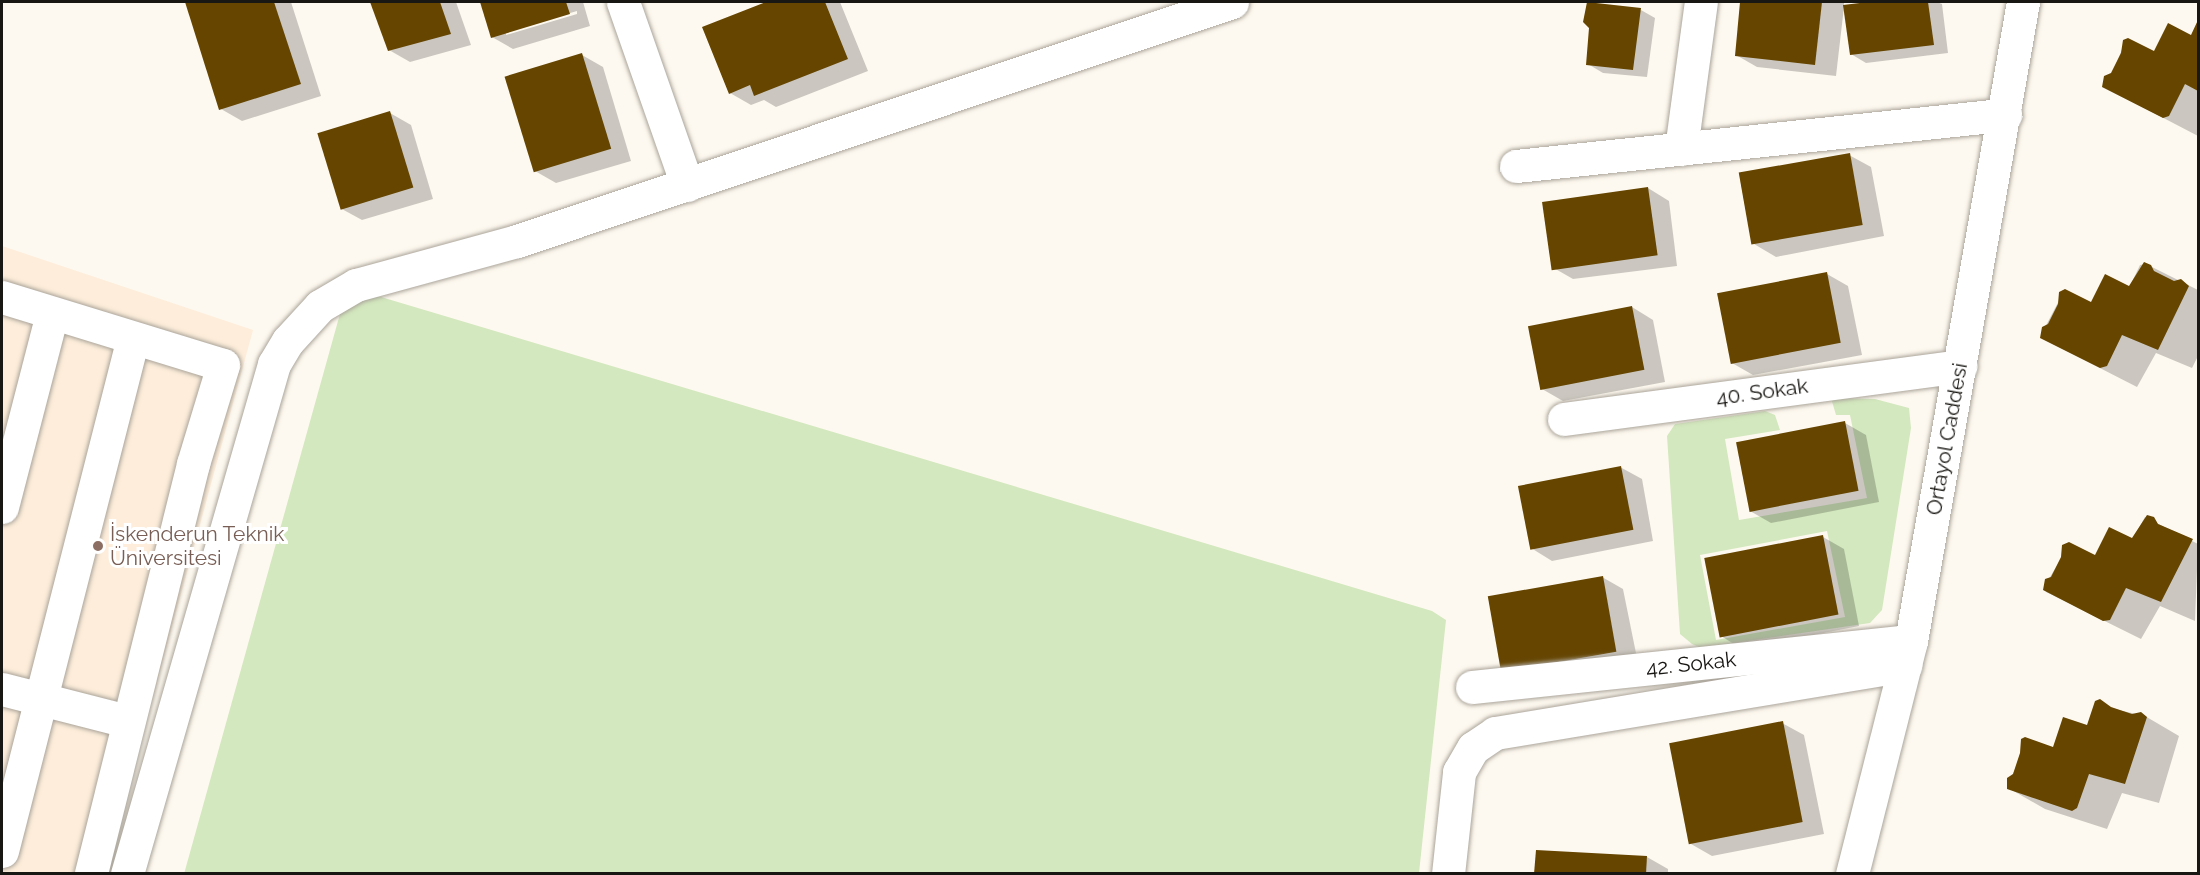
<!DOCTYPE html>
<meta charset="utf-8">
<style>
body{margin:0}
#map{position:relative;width:2200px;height:875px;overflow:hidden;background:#fef9f0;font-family:Raleway,sans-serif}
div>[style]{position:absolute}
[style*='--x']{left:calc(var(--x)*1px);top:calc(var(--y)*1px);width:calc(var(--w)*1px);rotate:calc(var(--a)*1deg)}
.education>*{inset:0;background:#fdedda}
.green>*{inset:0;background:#d3e8be}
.shadow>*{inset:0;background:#0003}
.building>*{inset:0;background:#654500;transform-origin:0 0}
.roads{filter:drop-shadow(0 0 2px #aaa49a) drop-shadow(0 0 2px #aaa49a)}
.minor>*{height:33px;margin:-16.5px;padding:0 16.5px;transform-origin:16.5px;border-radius:16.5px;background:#fff}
.dots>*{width:16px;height:16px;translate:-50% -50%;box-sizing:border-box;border:3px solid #fff;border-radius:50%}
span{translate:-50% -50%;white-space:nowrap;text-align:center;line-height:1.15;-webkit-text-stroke:6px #fff;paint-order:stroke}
.street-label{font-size:21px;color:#191713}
.education-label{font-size:21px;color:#785e54}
.left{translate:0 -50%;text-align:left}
.frame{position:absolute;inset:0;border:3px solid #191713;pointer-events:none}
</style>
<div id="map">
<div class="education">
<div style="clip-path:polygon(2px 246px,253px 330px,105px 873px,2px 874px)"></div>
</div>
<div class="green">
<div style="clip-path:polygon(371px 294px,1432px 611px,1446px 620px,1419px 873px,184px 874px,343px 303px)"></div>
<div style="clip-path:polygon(evenodd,1831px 398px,1875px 399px,1909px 408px,1911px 428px,1882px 610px,1870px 623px,1701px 648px,1692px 644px,1680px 634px,1667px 436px,1675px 424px,1765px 411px,1775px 415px,1780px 430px,1725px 439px,1739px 520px,1867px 498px,1850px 415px,1836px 415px,1831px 398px,1827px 531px,1845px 617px,1716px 640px,1700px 555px,1827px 531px)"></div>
</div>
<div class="shadow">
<div style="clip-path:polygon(186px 2px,291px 2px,321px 96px,242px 121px,221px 109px)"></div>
<div style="clip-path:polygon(372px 2px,456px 2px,471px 45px,410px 62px,389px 50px)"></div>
<div style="clip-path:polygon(evenodd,481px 2px,583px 2px,590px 26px,513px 49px,492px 37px,481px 2px,577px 11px,577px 14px,506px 35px,506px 32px,577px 11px)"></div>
<div style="clip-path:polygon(770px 2px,840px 2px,868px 71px,776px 107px,764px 100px,751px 105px,730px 93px,704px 27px)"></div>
<div style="clip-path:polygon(1742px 2px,1844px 2px,1844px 6px,1937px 2px,1942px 4px,1948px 53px,1866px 63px,1851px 54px,1844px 7px,1836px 76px,1757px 67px,1736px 55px)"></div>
<div style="clip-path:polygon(1641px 10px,1655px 18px,1647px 77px,1603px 73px,1588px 64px)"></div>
<div style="clip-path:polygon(2198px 23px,2198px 136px,2106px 88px,2126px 40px,2155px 53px,2192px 37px)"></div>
<div style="clip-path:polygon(582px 55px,603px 67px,631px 161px,556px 183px,535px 171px)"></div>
<div style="clip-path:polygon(390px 113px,411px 125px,433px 199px,362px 220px,340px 208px)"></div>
<div style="clip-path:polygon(1849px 155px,1871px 167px,1884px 236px,1776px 257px,1754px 244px)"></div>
<div style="clip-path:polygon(1648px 188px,1669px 201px,1677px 266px,1573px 279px,1552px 267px)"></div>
<div style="clip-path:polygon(2146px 264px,2198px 290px,2198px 356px,2192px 368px,2156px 353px,2137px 387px,2043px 339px,2041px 335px,2064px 291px,2092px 304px,2129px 288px,2140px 265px)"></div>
<div style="clip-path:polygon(1827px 274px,1848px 286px,1862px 355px,1753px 375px,1732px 363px)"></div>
<div style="clip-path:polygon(1632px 307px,1653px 320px,1665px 382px,1563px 401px,1542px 389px)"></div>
<div style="clip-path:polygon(1845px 423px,1866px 435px,1879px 502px,1771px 523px,1750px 511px)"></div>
<div style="clip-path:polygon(1620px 467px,1642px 479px,1653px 541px,1552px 561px,1531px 548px)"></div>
<div style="clip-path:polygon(2145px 517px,2198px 544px,2195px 621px,2160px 606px,2141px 639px,2046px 592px,2044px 587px,2062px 557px,2095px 557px,2132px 540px)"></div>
<div style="clip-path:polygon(1823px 537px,1844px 549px,1859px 626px,1742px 649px,1721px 636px)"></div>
<div style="clip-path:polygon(1602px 577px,1623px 589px,1638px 663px,1525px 685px)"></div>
<div style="clip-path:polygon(2114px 709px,2145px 716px,2179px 736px,2159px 803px,2122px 793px,2107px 829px,2045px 809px,2010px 789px,2008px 785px,2022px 754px,2054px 748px)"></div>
<div style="clip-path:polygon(1782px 723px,1804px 735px,1824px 834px,1712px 856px,1691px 844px)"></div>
<div style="clip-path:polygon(1647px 857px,1668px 869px,1668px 874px,1536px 874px)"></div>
</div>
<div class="building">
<div style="clip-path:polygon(185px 2px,274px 2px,301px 84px,219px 110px)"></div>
<div style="clip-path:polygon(370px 2px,440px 2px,451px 34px,388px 51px)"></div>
<div style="clip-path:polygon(480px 2px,566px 2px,570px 14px,491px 38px)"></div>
<div style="clip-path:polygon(766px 2px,825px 2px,848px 59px,754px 96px,750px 85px,729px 94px,702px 27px)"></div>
<div style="clip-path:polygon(1587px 2px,1641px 8px,1633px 70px,1586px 65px,1589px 28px,1583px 22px)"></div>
<div style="clip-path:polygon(1740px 2px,1822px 2px,1815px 65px,1735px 56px)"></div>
<div style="clip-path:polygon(1868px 2px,1928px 2px,1934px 45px,1850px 55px,1843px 5px)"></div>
<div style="clip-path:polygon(2198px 20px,2198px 91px,2185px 84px,2169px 116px,2163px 118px,2102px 87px,2104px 76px,2111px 73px,2121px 53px,2123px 40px,2128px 38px,2154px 51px,2168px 23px,2191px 35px)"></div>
<div style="left:582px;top:53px;width:100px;height:81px;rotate:73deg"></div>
<div style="left:390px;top:111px;width:80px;height:76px;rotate:73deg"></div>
<div style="left:1850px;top:153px;width:73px;height:113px;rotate:80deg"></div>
<div style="left:1648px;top:187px;width:69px;height:107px;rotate:82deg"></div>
<div style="clip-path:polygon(2144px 262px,2151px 265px,2154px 271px,2174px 281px,2181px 279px,2189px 286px,2158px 350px,2122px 335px,2107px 366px,2100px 368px,2040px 338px,2042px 327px,2048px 324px,2058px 304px,2059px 292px,2065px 289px,2091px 302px,2105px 274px,2129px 286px)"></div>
<div style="left:1827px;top:272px;width:72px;height:112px;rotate:79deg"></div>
<div style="left:1632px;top:306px;width:65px;height:106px;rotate:79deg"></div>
<div style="left:1845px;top:421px;width:71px;height:111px;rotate:79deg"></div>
<div style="left:1621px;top:466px;width:65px;height:105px;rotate:79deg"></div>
<div style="clip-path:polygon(2147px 515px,2154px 517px,2158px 524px,2193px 539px,2161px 602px,2126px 588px,2110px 620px,2103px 621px,2043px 590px,2045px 579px,2051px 577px,2061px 557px,2062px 545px,2069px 542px,2095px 555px,2109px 527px,2132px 538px)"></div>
<div style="left:1823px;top:535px;width:81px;height:121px;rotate:79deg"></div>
<div style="left:1603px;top:576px;width:77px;height:117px;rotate:80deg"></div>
<div style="clip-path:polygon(2100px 699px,2111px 707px,2132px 714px,2141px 712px,2147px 717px,2125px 784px,2089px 774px,2077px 808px,2072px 811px,2007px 789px,2007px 778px,2013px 774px,2020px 753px,2021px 739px,2025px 737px,2053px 747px,2063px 717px,2087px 725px,2095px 701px)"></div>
<div style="left:1783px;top:721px;width:103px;height:116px;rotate:79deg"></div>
<div style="clip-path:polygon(1536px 850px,1647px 856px,1646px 874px,1534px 874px)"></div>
</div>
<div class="roads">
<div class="minor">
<div style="--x:623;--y:2;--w:194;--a:70.7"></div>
<div style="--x:1681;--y:149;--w:148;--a:-82.3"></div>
<div style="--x:1516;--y:166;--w:492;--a:-6"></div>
<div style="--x:2;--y:297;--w:231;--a:17.1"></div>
<div style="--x:223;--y:365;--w:103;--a:106.9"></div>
<div style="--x:193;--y:464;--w:422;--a:104"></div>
<div style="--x:1564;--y:419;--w:400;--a:-7.6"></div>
<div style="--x:2;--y:507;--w:199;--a:-75.5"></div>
<div style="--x:1472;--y:687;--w:441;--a:-6"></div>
<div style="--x:2;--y:689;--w:129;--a:14.4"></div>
<div style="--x:2;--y:851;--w:529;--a:-75.68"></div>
<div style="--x:127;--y:874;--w:531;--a:-73.92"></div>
<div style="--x:274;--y:364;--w:27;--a:-59"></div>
<div style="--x:288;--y:341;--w:47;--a:-47.6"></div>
<div style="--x:320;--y:306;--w:42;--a:-30.3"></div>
<div style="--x:356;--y:285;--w:167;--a:-15.3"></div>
<div style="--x:517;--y:241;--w:754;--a:-18.48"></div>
<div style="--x:1448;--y:874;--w:103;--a:-83.8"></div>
<div style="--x:1459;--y:772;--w:28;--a:-60"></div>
<div style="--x:1473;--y:748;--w:27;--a:-34"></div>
<div style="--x:1495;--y:733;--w:416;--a:-9.4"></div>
<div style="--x:1852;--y:874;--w:240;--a:-75.8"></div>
<div style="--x:1911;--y:641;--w:649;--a:-80.06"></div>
</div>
</div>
<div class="dots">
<div style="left:98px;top:546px;background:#8d6e63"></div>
</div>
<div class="street-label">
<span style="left:1762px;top:392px;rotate:-8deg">40. Sokak</span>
<span style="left:1947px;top:439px;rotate:-80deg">Ortayol Caddesi</span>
<span style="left:1691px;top:664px;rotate:-6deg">42. Sokak</span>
</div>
<div class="education-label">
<span class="left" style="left:110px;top:546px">İskenderun Teknik<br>Üniversitesi</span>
</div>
<div class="frame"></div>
</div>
